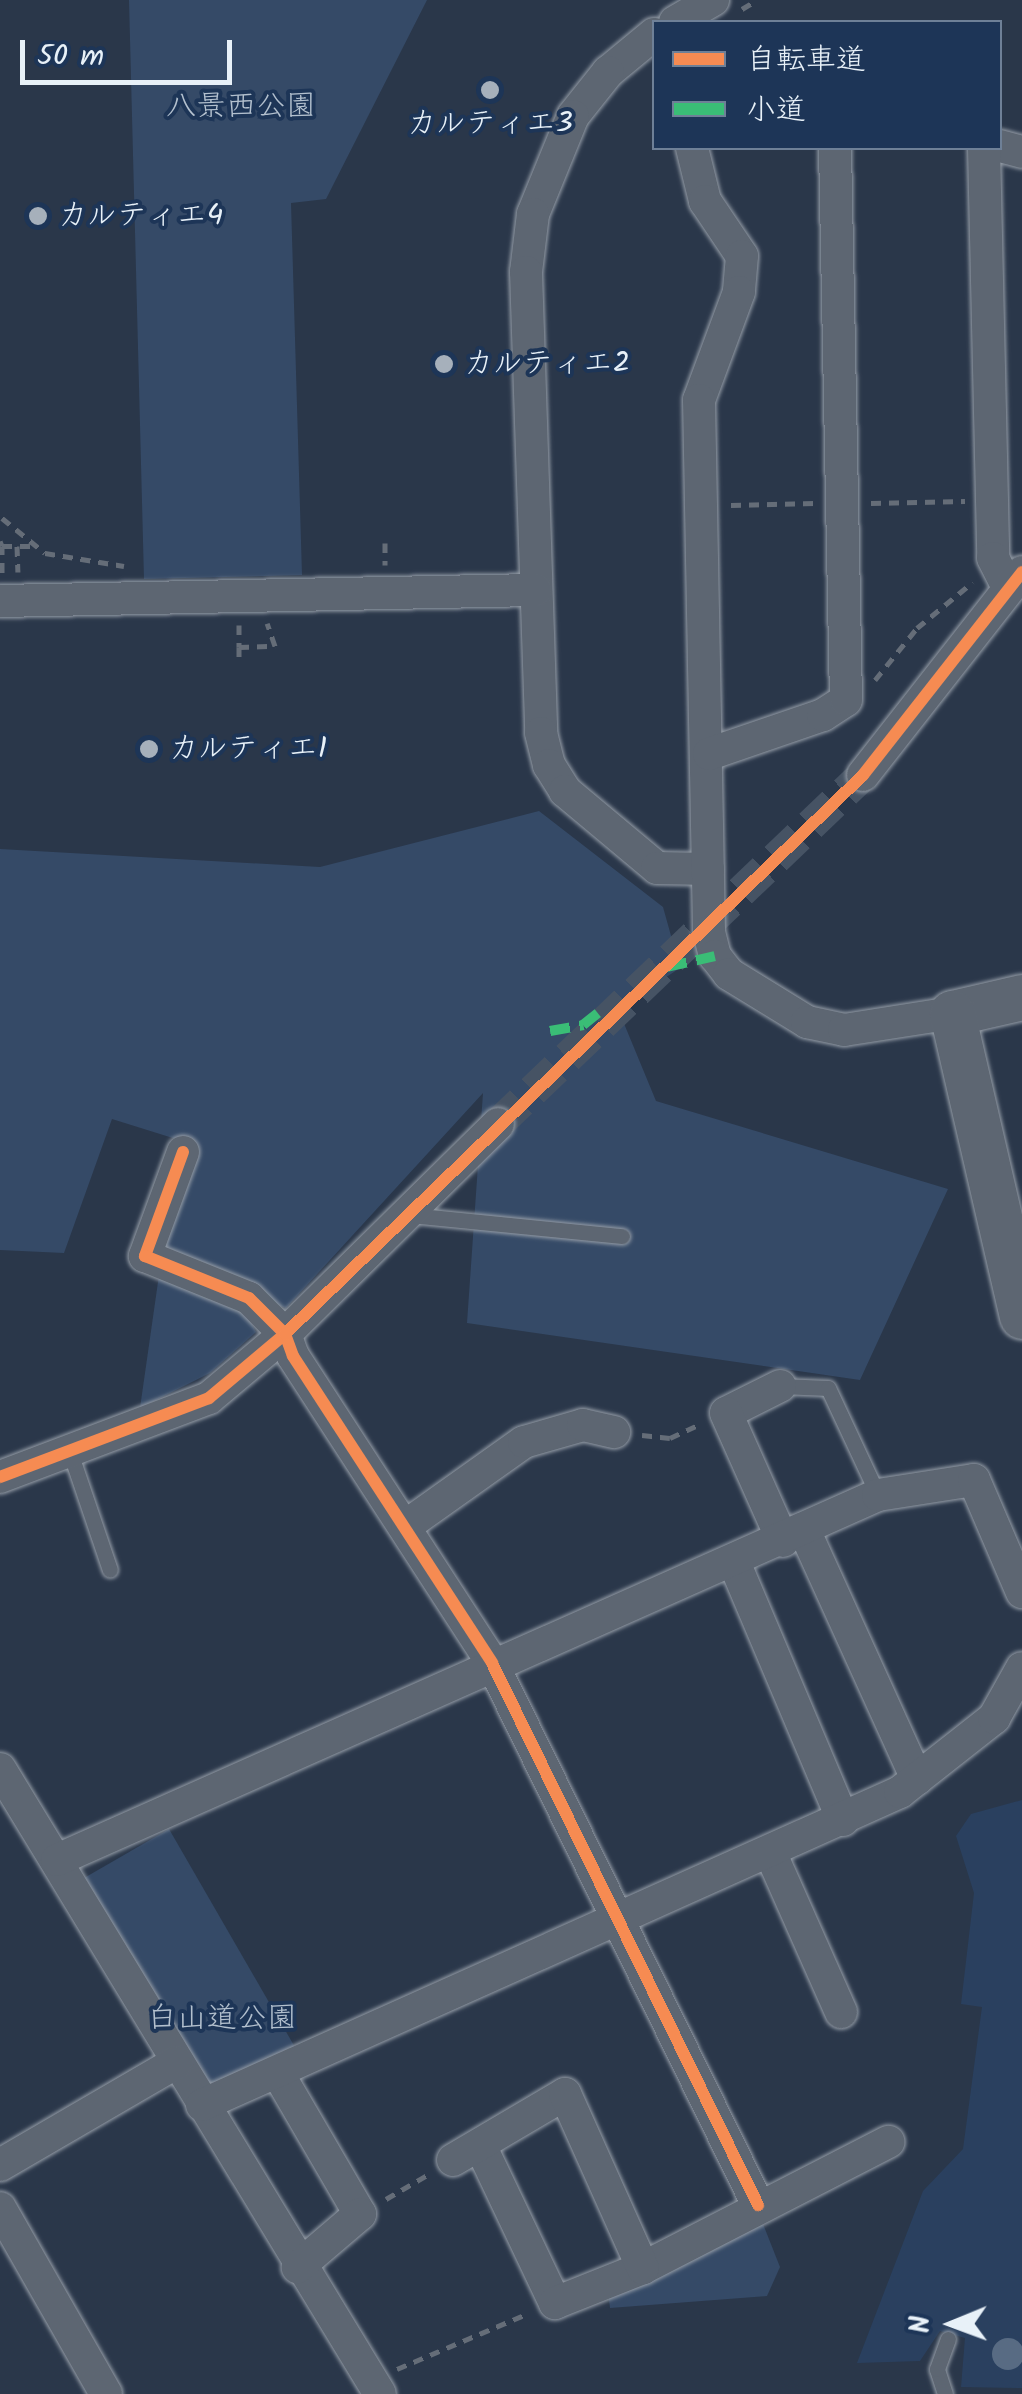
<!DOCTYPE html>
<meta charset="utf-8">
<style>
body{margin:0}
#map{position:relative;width:1022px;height:2394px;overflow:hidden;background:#2a374a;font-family:Kalam,"Klee One",sans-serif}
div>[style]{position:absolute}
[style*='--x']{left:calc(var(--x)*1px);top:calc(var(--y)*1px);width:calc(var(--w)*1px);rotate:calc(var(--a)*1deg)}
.built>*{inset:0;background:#2a405f}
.green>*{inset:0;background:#354a67;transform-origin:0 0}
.water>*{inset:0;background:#586b83}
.round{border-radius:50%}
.street-tunnel>*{height:32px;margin-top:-16px;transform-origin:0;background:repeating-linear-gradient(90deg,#465364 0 32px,transparent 0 48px)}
.path>*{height:5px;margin-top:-2.5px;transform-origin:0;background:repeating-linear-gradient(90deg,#656d78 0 10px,transparent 0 18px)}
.roads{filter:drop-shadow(0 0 2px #959da7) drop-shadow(0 0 2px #959da7)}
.lane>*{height:15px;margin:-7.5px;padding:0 7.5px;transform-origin:7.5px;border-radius:7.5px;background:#5d6672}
.street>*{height:32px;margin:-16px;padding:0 16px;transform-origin:16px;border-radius:16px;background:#5d6672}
.secondary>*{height:45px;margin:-22.5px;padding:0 22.5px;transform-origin:22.5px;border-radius:22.5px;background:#5d6672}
.quiet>*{height:10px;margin-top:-5px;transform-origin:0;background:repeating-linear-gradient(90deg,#3abd76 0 20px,transparent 0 30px)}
.cycleway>*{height:12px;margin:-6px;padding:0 6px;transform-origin:6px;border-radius:6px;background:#f68b52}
.dots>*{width:28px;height:28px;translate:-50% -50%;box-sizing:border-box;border:5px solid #1d3557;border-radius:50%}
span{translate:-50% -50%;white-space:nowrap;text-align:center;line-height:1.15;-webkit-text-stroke:8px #1d3557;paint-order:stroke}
.park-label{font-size:30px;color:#b3c0ce}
.poi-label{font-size:30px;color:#e8f1f8}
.left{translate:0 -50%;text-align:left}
.legend{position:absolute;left:652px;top:20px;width:350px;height:130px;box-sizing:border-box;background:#1d3557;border:2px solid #6e8097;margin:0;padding:12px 18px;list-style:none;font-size:30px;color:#e8f1f8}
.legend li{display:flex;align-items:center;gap:20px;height:50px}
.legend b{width:50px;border:2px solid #6e8097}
.north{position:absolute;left:902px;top:2274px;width:100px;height:100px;-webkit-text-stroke:8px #1d3557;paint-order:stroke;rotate:269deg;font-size:28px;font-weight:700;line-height:40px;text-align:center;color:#e8f1f8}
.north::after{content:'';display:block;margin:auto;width:35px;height:45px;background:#e8f1f8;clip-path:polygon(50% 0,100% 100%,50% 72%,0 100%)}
.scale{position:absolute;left:20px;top:40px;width:212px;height:45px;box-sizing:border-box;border:5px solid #e8f1f8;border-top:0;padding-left:12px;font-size:30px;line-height:35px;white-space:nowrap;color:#e8f1f8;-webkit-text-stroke:8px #1d3557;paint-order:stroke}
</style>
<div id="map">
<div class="built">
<div style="clip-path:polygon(1022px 1800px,1022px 2388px,961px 2387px,965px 2338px,940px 2331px,920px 2361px,857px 2363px,923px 2191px,963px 2149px,982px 2007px,961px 2004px,974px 1893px,956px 1836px,971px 1814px)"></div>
</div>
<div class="green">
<div style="clip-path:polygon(129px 0,427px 0,326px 199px,291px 203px,302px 575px,144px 579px)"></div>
<div style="clip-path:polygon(539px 811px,663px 907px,680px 968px,618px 1009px,656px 1101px,948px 1189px,860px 1380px,467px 1323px,483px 1093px,286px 1308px,145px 1256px,192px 1144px,112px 1119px,64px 1253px,0 1250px,0 849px,320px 867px)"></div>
<div style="clip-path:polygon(159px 1275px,245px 1312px,256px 1332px,210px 1373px,140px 1408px)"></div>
<div style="left:169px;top:1829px;width:254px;height:98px;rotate:60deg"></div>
<div style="clip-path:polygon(763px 2224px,780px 2267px,767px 2296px,610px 2308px,608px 2292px)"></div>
</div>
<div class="water">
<div class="round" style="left:992px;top:2338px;width:32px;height:32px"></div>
</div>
<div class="street-tunnel">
<div style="--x:498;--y:1124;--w:505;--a:-43.72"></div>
</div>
<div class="path">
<div style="--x:742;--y:9;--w:17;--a:-31"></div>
<div style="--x:871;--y:503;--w:94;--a:-1.2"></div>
<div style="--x:731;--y:505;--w:84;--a:-1.4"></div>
<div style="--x:2;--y:518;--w:55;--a:39.1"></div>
<div style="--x:45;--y:553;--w:80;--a:9.3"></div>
<div style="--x:0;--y:541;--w:5;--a:68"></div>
<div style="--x:2;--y:546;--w:32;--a:0"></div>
<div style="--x:385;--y:543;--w:22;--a:90"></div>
<div style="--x:17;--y:546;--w:26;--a:88"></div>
<div style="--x:2;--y:573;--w:27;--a:-90"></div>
<div style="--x:239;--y:625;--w:22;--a:90"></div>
<div style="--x:239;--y:657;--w:10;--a:-90"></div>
<div style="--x:239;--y:647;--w:36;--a:-2"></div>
<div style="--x:275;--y:646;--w:24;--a:-109"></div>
<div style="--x:875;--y:680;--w:67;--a:-51.1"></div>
<div style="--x:917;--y:628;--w:72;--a:-39.4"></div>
<div style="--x:642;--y:1435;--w:28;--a:6"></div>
<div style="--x:670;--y:1438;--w:31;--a:-25"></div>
<div style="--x:386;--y:2199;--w:50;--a:-30.2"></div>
<div style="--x:397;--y:2369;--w:143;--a:-23"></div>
</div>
<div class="roads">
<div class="lane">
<div style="--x:410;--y:1215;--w:213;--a:5.7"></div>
<div style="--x:780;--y:1386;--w:48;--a:2.4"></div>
<div style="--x:828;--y:1388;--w:118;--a:65"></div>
<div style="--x:71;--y:1455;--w:121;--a:71.3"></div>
<div style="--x:945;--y:2394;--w:26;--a:-108"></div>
<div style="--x:937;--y:2369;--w:32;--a:-70"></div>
</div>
<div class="street">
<div style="--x:675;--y:22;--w:44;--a:-30.1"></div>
<div style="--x:654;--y:34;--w:60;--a:140.4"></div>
<div style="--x:608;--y:72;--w:56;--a:128.5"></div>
<div style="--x:573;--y:116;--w:106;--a:112.2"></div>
<div style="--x:533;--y:214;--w:58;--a:96.9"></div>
<div style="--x:526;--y:272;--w:461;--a:88.1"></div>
<div style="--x:541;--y:733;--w:33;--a:76"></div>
<div style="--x:549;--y:765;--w:31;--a:58"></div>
<div style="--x:565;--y:791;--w:120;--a:39.9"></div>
<div style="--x:657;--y:868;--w:51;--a:1.1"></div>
<div style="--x:1000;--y:146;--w:23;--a:15"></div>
<div style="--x:692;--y:148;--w:55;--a:76.2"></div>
<div style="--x:705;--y:201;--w:66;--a:56.1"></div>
<div style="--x:742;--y:256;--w:36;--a:95"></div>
<div style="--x:739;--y:292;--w:115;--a:110.3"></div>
<div style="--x:699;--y:400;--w:532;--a:88.92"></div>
<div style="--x:709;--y:932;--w:25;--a:76"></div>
<div style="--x:715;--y:956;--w:23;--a:52"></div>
<div style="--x:729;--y:974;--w:92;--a:31.6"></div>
<div style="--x:807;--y:1022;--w:38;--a:12"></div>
<div style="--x:844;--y:1030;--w:109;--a:-8.9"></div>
<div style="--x:984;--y:148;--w:410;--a:88.7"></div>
<div style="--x:993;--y:558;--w:33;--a:63"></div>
<div style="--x:0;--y:601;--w:536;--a:-1.18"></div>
<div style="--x:709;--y:754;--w:120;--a:-18.9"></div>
<div style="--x:823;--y:715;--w:27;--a:-33"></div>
<div style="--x:846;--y:700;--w:552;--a:-91.14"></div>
<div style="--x:863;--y:775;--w:258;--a:-51.9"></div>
<div style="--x:183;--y:1152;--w:111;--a:110.1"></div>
<div style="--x:145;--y:1256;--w:112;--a:22"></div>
<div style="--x:249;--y:1298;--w:51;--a:45"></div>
<div style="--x:285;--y:1334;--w:23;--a:70"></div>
<div style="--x:293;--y:1356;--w:366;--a:57"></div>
<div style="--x:492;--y:1663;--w:604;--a:63.86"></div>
<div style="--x:780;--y:1386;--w:60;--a:153.4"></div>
<div style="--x:726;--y:1413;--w:140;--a:66"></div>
<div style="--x:0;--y:1477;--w:223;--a:-20.7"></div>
<div style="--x:209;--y:1398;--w:99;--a:-40.1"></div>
<div style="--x:285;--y:1334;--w:299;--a:-44.6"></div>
<div style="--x:407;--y:1525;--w:143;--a:-35.4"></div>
<div style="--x:524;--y:1442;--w:61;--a:-16.1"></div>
<div style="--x:583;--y:1425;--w:32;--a:13"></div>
<div style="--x:805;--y:1532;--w:271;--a:65.6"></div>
<div style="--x:734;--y:1562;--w:280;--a:67.1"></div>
<div style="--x:0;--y:1769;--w:731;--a:58.7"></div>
<div style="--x:771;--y:1854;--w:173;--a:66.1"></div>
<div style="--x:57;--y:1860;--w:898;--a:-23.97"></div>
<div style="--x:878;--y:1495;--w:97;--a:-8.9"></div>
<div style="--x:974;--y:1480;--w:122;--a:66.8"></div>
<div style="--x:279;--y:2075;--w:161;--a:59.8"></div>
<div style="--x:360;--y:2214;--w:82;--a:139.5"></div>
<div style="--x:202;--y:2105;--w:765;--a:-24.15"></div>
<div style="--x:900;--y:1792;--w:120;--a:-38.2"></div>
<div style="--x:994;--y:1718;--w:57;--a:-60.8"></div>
<div style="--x:480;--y:2145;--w:175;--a:64.6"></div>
<div style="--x:555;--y:2303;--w:95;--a:-21.7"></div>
<div style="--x:643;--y:2268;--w:276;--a:-27.2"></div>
<div style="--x:453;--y:2160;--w:130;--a:-30.5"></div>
<div style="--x:565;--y:2094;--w:191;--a:65.9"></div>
<div style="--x:0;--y:2165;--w:205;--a:-30.2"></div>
<div style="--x:0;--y:2208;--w:214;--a:60.3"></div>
</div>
<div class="secondary">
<div style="--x:1022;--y:997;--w:72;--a:167.1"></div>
<div style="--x:952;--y:1013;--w:311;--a:77"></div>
</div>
</div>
<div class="quiet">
<div style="--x:667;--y:967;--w:49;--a:-12.9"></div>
<div style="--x:550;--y:1031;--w:34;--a:-10"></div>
<div style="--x:583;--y:1025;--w:19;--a:-39"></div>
</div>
<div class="cycleway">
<div style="--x:183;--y:1152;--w:111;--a:110.1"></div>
<div style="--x:145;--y:1256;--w:112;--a:22"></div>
<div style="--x:249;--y:1298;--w:51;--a:45"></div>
<div style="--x:285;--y:1334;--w:23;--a:70"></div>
<div style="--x:293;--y:1356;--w:366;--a:57"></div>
<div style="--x:492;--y:1663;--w:604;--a:63.86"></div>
<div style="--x:0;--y:1477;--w:223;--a:-20.7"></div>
<div style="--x:209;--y:1398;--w:99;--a:-40.1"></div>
<div style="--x:285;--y:1334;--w:804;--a:-44.04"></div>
<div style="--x:863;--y:775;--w:258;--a:-51.9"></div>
</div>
<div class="dots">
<div style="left:490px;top:90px;background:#a6b0bb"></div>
<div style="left:38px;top:216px;background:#a6b0bb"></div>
<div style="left:444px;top:364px;background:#a6b0bb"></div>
<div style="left:149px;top:749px;background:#a6b0bb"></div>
</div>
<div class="park-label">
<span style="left:241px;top:107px">八景西公園</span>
<span style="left:222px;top:2019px">白山道公園</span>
</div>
<div class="poi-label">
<span style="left:490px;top:124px">カルティエ3</span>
<span class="left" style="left:58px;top:216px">カルティエ4</span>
<span class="left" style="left:464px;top:364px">カルティエ2</span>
<span class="left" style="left:169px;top:749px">カルティエ1</span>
</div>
<ul class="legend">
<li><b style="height:12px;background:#f68b52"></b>自転車道</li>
<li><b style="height:12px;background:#3abd76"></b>小道</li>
</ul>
<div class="north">N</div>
<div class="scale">50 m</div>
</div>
